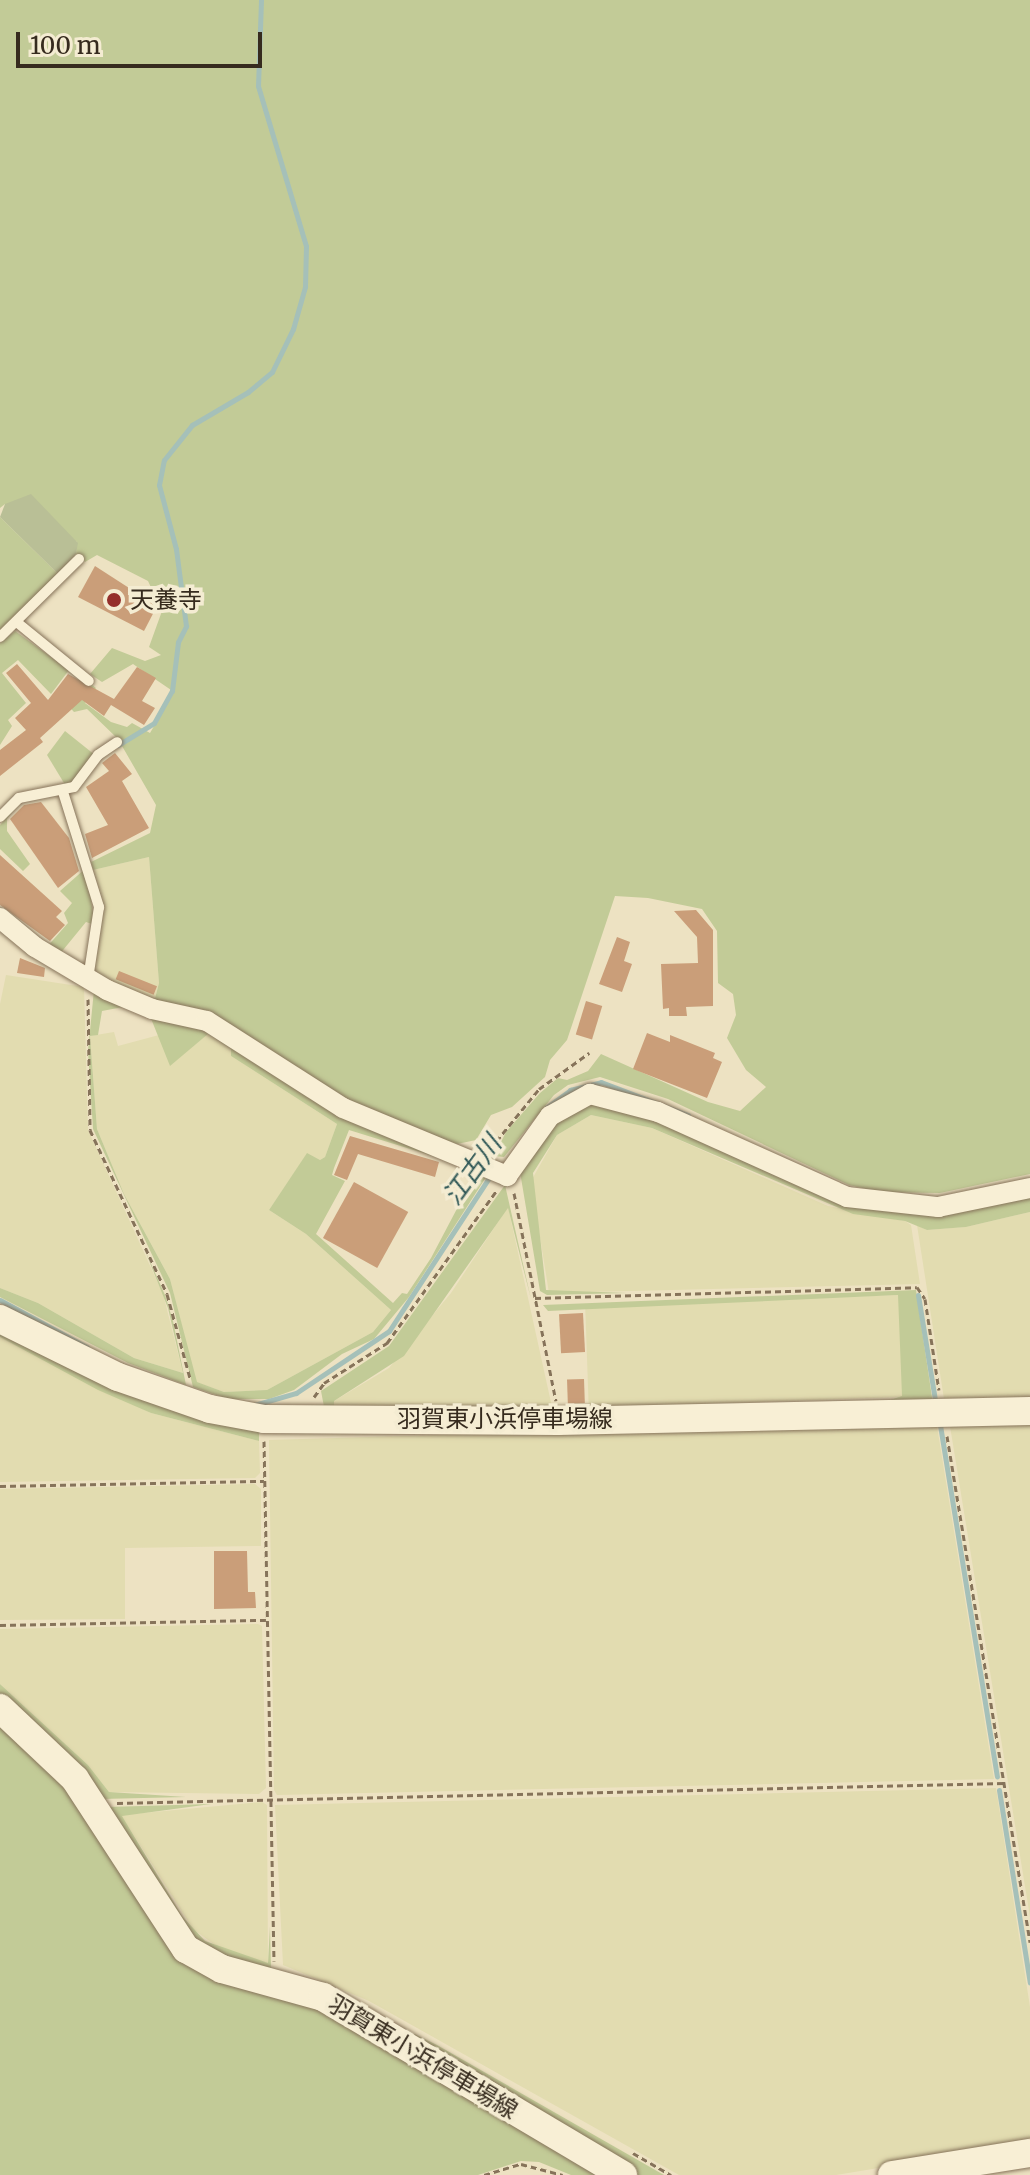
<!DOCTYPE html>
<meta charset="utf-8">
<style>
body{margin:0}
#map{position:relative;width:1030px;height:2175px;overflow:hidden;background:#ede2c2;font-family:Merriweather,"Noto Sans JP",serif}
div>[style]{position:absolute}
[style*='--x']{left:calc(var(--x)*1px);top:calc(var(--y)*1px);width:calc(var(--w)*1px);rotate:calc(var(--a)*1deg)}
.farmland>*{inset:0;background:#e2dcb0;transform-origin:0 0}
.green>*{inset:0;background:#c2cb97}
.cemetery>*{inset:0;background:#b9bf96}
.stream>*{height:5px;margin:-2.5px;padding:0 2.5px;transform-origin:2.5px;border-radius:2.5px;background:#a5c0b9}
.building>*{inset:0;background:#ca9e79;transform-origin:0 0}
.path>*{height:3px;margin-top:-1.5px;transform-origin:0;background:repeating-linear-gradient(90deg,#86735a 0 6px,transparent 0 10px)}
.roads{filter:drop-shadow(0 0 2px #86735a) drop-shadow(0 0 2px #86735a)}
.lane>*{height:10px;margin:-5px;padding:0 5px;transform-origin:5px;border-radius:5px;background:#f8efd5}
.street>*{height:20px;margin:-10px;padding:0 10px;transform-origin:10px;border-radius:10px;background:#f8efd5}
.secondary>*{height:28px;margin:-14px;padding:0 14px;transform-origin:14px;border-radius:14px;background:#f8efd5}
.dots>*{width:22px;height:22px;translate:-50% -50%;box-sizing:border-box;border:4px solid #f4ecd2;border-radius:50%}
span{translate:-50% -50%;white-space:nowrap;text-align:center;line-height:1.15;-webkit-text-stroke:7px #f4ecd2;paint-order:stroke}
.poi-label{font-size:24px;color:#362b1e}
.left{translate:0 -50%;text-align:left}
.street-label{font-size:24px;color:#362b1e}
.water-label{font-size:26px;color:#2d5655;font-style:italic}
.scale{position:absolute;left:16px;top:32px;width:246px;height:36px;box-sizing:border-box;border:4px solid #362b1e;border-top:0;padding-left:10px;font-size:24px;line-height:28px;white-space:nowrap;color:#362b1e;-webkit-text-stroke:6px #f4ecd2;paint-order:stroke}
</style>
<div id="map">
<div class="farmland">
<div style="clip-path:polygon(149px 857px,159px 983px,153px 1006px,91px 974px,100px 930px,100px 894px,93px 870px)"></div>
<div style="clip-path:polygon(6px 975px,84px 987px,88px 1130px,163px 1294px,183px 1373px,134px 1358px,38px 1303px,0 1288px,0 1004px)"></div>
<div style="clip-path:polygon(114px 1032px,118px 1046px,159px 1035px,170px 1065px,208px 1034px,231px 1049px,231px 1056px,337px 1124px,325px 1157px,320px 1160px,307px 1154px,269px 1210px,306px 1234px,391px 1310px,373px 1332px,267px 1390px,224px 1392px,196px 1382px,170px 1279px,124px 1194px,97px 1129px,90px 1036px)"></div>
<div style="clip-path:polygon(591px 1115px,652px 1128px,828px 1206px,905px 1221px,911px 1225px,920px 1284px,549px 1293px,531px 1181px,557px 1135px)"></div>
<div style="clip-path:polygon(508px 1207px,552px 1407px,334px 1406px,334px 1401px,389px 1368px,451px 1293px)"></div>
<div style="clip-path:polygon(1030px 1212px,1030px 1403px,944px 1399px,917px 1225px,927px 1230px,966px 1227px)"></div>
<div style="left:899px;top:1295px;width:102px;height:314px;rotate:88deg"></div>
<div style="clip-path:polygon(0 1337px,151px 1413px,259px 1441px,260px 1473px,255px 1478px,0 1482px)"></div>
<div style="clip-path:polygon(1030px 1418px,1030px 1917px,949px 1420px)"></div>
<div style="clip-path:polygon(936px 1420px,994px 1779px,277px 1795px,274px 1790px,269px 1440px)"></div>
<div style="clip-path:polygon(255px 1484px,261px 1489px,261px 1546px,125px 1548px,125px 1619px,0 1620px,0 1489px)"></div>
<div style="clip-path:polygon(258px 1624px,262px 1626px,266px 1788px,259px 1794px,109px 1792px,88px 1765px,0 1684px,0 1629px)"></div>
<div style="clip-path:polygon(996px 1788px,1030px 2007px,1030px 2143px,836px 2175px,679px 2175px,369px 2001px,283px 1965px,275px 1805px)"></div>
<div style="clip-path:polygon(262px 1802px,267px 1805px,268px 1963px,226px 1953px,193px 1929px,121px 1815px)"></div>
</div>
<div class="green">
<div style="clip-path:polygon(0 0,1030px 0,1030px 1174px,940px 1193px,880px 1192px,849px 1185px,668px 1099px,600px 1077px,568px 1085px,554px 1095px,504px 1157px,494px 1156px,506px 1132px,540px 1093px,558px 1078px,567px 1080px,588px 1071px,601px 1054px,708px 1102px,740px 1111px,766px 1087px,746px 1070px,727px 1038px,736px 1015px,733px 994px,718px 983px,717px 931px,702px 909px,648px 898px,615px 896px,567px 1040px,550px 1060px,545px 1077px,512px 1107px,491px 1115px,476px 1140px,457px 1144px,377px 1117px,278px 1063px,153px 1006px,159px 983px,149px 857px,93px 870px,91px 862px,150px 833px,156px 805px,118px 739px,87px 709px,74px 712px,63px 700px,92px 685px,96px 688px,85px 703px,111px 722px,127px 727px,132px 723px,150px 733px,174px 692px,133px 664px,102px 682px,90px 674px,112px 648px,145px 661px,161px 655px,149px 647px,162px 611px,148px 581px,97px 555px,85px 562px,76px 554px,77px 542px,5px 504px,0 508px)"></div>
<div style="clip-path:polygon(0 517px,58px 574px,0 632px)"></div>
<div style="clip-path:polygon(15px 631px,69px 670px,51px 694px,18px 660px,2px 673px,26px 703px,8px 720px,12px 726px,0 745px,0 643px)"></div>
<div style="clip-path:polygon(65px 731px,95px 755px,67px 788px,47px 755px)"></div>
<div style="clip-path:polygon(20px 802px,7px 819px,7px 831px,30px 864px,23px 871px,0 849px,0 825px)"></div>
<div style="clip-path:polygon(86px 868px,95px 925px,86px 922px,59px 955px,46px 948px,68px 923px,64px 913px,72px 903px,60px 891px)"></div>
<div style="clip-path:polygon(94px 990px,123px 1007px,102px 1011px,98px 1035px,90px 1036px,97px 1129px,124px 1194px,170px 1279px,197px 1382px,224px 1392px,267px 1390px,373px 1332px,391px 1310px,306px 1234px,269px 1210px,307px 1153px,320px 1160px,325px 1157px,337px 1124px,231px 1056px,231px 1049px,208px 1034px,170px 1066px,150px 1016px,196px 1021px,436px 1157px,349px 1130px,334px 1168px,332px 1175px,345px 1181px,316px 1234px,393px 1303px,402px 1293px,407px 1294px,431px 1258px,470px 1184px,490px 1171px,409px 1297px,374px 1339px,342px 1354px,294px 1390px,269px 1399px,228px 1399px,193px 1387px,170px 1293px,93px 1129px,88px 1051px)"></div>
<div style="clip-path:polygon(590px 1097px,883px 1208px,1030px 1191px,1030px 1212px,966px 1227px,927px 1230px,905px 1221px,853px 1214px,652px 1128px,591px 1115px,557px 1135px,533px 1173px,546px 1290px,627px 1293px,547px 1295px,540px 1291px,519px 1166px,542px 1130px)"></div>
<div style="clip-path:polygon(505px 1185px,531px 1299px,508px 1208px,404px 1356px,334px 1401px,334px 1406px,552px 1407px,551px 1413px,325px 1412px,321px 1391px,389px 1346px)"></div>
<div style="clip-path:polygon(144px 1248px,165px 1295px,173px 1321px,186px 1385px,128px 1363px,0 1297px,0 1288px,38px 1303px,134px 1358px,183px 1373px,168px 1308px)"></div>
<div style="clip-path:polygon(916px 1290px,933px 1404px,887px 1401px,902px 1396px,898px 1295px,548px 1311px,543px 1305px)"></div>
<div style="clip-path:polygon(0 1323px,259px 1431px,259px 1441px,151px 1413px,98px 1390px,0 1337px)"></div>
<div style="clip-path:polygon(0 1684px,88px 1765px,109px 1792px,186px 1797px,101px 1799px,0 1698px)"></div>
<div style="clip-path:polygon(0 1717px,62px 1776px,158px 1926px,293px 1992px,610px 2175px,571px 2175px,539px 2162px,521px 2161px,478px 2175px,0 2175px)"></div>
<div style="clip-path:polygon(211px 1804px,122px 1816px,182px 1916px,205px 1941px,268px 1963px,270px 1926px,271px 1969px,201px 1953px,107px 1807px)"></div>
<div style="clip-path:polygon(378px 2016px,437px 2045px,664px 2175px,636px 2175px)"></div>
</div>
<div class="cemetery">
<div style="clip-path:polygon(31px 494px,78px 543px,76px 554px,58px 574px,0 517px,5px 504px)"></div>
</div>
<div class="stream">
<div style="--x:118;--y:745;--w:42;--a:-31.4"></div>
<div style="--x:154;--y:723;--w:37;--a:-61"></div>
<div style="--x:172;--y:691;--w:49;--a:-83"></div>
<div style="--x:178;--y:642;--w:18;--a:-63"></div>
<div style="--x:186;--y:626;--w:78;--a:-97.4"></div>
<div style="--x:176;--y:549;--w:66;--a:-104.9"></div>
<div style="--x:159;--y:485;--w:25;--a:-79"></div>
<div style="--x:164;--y:460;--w:45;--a:-51.3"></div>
<div style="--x:192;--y:425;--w:65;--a:-30.5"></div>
<div style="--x:248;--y:392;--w:31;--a:-40"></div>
<div style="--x:272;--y:372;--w:48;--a:-64"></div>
<div style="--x:293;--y:329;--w:44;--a:-74.1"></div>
<div style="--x:305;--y:287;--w:41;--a:-88.6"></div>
<div style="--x:306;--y:246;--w:167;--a:-106.7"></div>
<div style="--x:258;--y:86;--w:86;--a:-88"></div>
<div style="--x:547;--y:1107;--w:29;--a:-36"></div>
<div style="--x:570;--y:1090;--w:32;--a:-14"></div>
<div style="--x:601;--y:1082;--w:93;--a:20.8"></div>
<div style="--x:918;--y:1295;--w:106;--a:80.8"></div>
<div style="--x:0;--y:1300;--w:99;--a:28.4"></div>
<div style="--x:254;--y:1405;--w:44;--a:-15.9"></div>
<div style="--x:296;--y:1393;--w:112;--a:-33.7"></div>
<div style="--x:389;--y:1331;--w:185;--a:-56.9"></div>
<div style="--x:940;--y:1425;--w:356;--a:80.8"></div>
<div style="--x:999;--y:1790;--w:195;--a:80.9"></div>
</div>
<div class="building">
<div style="clip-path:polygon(95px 566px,157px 606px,144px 631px,78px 597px)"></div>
<div style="clip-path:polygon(17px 664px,48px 700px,68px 674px,114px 699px,137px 667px,156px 678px,142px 701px,155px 708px,144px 725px,111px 705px,104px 716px,82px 700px,40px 738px,43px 742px,0 776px,0 750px,26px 730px,15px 718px,31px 703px,6px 673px)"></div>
<div style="clip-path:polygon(115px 753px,132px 774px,122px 781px,149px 828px,92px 858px,85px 834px,108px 825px,86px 787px,109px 771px,102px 763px)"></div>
<div style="clip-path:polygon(41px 802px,69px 838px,79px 871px,58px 888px,10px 819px,24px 805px)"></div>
<div style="clip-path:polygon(0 855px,62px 911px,56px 917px,65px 925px,50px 941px,0 905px)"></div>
<div style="clip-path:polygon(696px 910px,713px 930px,713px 1006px,686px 1007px,687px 1016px,669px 1016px,669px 1008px,663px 1009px,661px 964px,698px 963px,697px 937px,674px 911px)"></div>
<div style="clip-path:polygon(617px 937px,630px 942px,624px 961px,632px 964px,622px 992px,599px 984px)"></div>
<div style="clip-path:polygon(20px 958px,45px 968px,44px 977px,17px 973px)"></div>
<div style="left:119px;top:971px;width:41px;height:9px;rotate:22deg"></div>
<div style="left:586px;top:1001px;width:17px;height:35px;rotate:17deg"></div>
<div style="clip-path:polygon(647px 1033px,670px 1042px,670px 1035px,715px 1053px,713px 1058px,722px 1062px,707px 1098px,633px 1069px)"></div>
<div style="clip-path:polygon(350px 1136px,439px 1162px,435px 1177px,358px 1154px,347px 1180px,334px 1175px)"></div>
<div style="left:354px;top:1182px;width:62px;height:64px;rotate:29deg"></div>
<div style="left:583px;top:1313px;width:39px;height:24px;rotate:87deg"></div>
<div style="left:584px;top:1379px;width:24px;height:17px;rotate:88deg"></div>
<div style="clip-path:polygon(214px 1551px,247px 1551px,248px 1592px,255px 1592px,256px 1608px,214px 1609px)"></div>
</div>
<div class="path">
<div style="--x:88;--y:999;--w:131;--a:89.1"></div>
<div style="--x:90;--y:1130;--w:181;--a:64.8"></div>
<div style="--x:167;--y:1294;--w:87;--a:74.7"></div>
<div style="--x:490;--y:1149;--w:77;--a:-50.8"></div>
<div style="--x:539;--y:1089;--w:62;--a:-35.8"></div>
<div style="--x:514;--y:1193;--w:212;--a:78.6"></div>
<div style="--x:535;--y:1298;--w:382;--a:-1.6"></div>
<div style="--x:917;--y:1287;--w:14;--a:56"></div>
<div style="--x:925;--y:1299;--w:92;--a:81.3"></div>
<div style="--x:314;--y:1397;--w:17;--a:-54"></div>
<div style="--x:324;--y:1383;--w:75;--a:-32.4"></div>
<div style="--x:387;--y:1343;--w:188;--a:-54.3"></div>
<div style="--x:947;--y:1436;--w:513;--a:80.68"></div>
<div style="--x:264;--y:1441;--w:520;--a:88.9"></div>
<div style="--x:0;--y:1486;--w:264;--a:-1.1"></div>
<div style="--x:0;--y:1625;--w:266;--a:-1.1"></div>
<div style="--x:117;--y:1803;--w:888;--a:-1.29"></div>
<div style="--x:633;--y:2153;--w:44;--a:30.1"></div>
<div style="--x:484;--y:2175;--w:39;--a:-17"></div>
<div style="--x:521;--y:2164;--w:43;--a:14.7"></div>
</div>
<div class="roads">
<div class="lane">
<div style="--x:19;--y:624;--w:90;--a:39.2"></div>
<div style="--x:0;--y:637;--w:111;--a:-44.6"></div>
<div style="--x:63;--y:792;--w:121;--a:72.6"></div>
<div style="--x:99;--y:907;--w:73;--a:98.7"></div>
<div style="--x:0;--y:817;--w:27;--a:-45"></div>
<div style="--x:19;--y:798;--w:56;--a:-11.3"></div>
<div style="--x:74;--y:787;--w:40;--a:-53"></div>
<div style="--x:98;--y:755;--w:23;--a:-34"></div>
</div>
<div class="street">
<div style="--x:0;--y:918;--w:45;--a:39.6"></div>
<div style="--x:35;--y:947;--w:84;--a:30.8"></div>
<div style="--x:107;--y:990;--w:49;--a:22.9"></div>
<div style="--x:152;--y:1009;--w:56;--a:12.3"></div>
<div style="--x:207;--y:1021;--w:161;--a:32.6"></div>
<div style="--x:343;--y:1108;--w:178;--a:22.5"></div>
<div style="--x:507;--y:1176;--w:74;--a:-54.4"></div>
<div style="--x:550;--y:1116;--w:46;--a:-28.8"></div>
<div style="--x:590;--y:1094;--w:70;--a:14.8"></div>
<div style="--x:658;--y:1112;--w:207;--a:24.2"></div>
<div style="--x:847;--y:1197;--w:92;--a:6.3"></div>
<div style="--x:938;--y:1207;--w:94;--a:-11.7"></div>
</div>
<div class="secondary">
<div style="--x:0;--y:1319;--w:131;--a:26.2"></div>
<div style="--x:118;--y:1377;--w:97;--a:19.2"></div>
<div style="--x:210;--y:1409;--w:55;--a:10.5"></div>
<div style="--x:264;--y:1419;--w:294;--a:0.4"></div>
<div style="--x:558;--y:1421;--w:472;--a:-1.2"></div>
<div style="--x:0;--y:1708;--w:103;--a:43.4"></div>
<div style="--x:75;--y:1779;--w:203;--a:56.9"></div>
<div style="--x:186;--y:1949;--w:41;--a:29.1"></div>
<div style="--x:222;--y:1969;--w:105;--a:15.5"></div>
<div style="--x:323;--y:1997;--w:349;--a:30.7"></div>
<div style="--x:892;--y:2175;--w:140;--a:-9.1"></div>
</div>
</div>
<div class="dots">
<div style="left:114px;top:600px;background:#942f2b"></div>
</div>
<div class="poi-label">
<span class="left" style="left:130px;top:600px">天養寺</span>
</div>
<div class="street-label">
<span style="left:505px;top:1419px">羽賀東小浜停車場線</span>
<span style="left:423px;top:2057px;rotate:31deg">羽賀東小浜停車場線</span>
</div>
<div class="water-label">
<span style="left:472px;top:1170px;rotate:-54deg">江古川</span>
</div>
<div class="scale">100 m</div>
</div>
